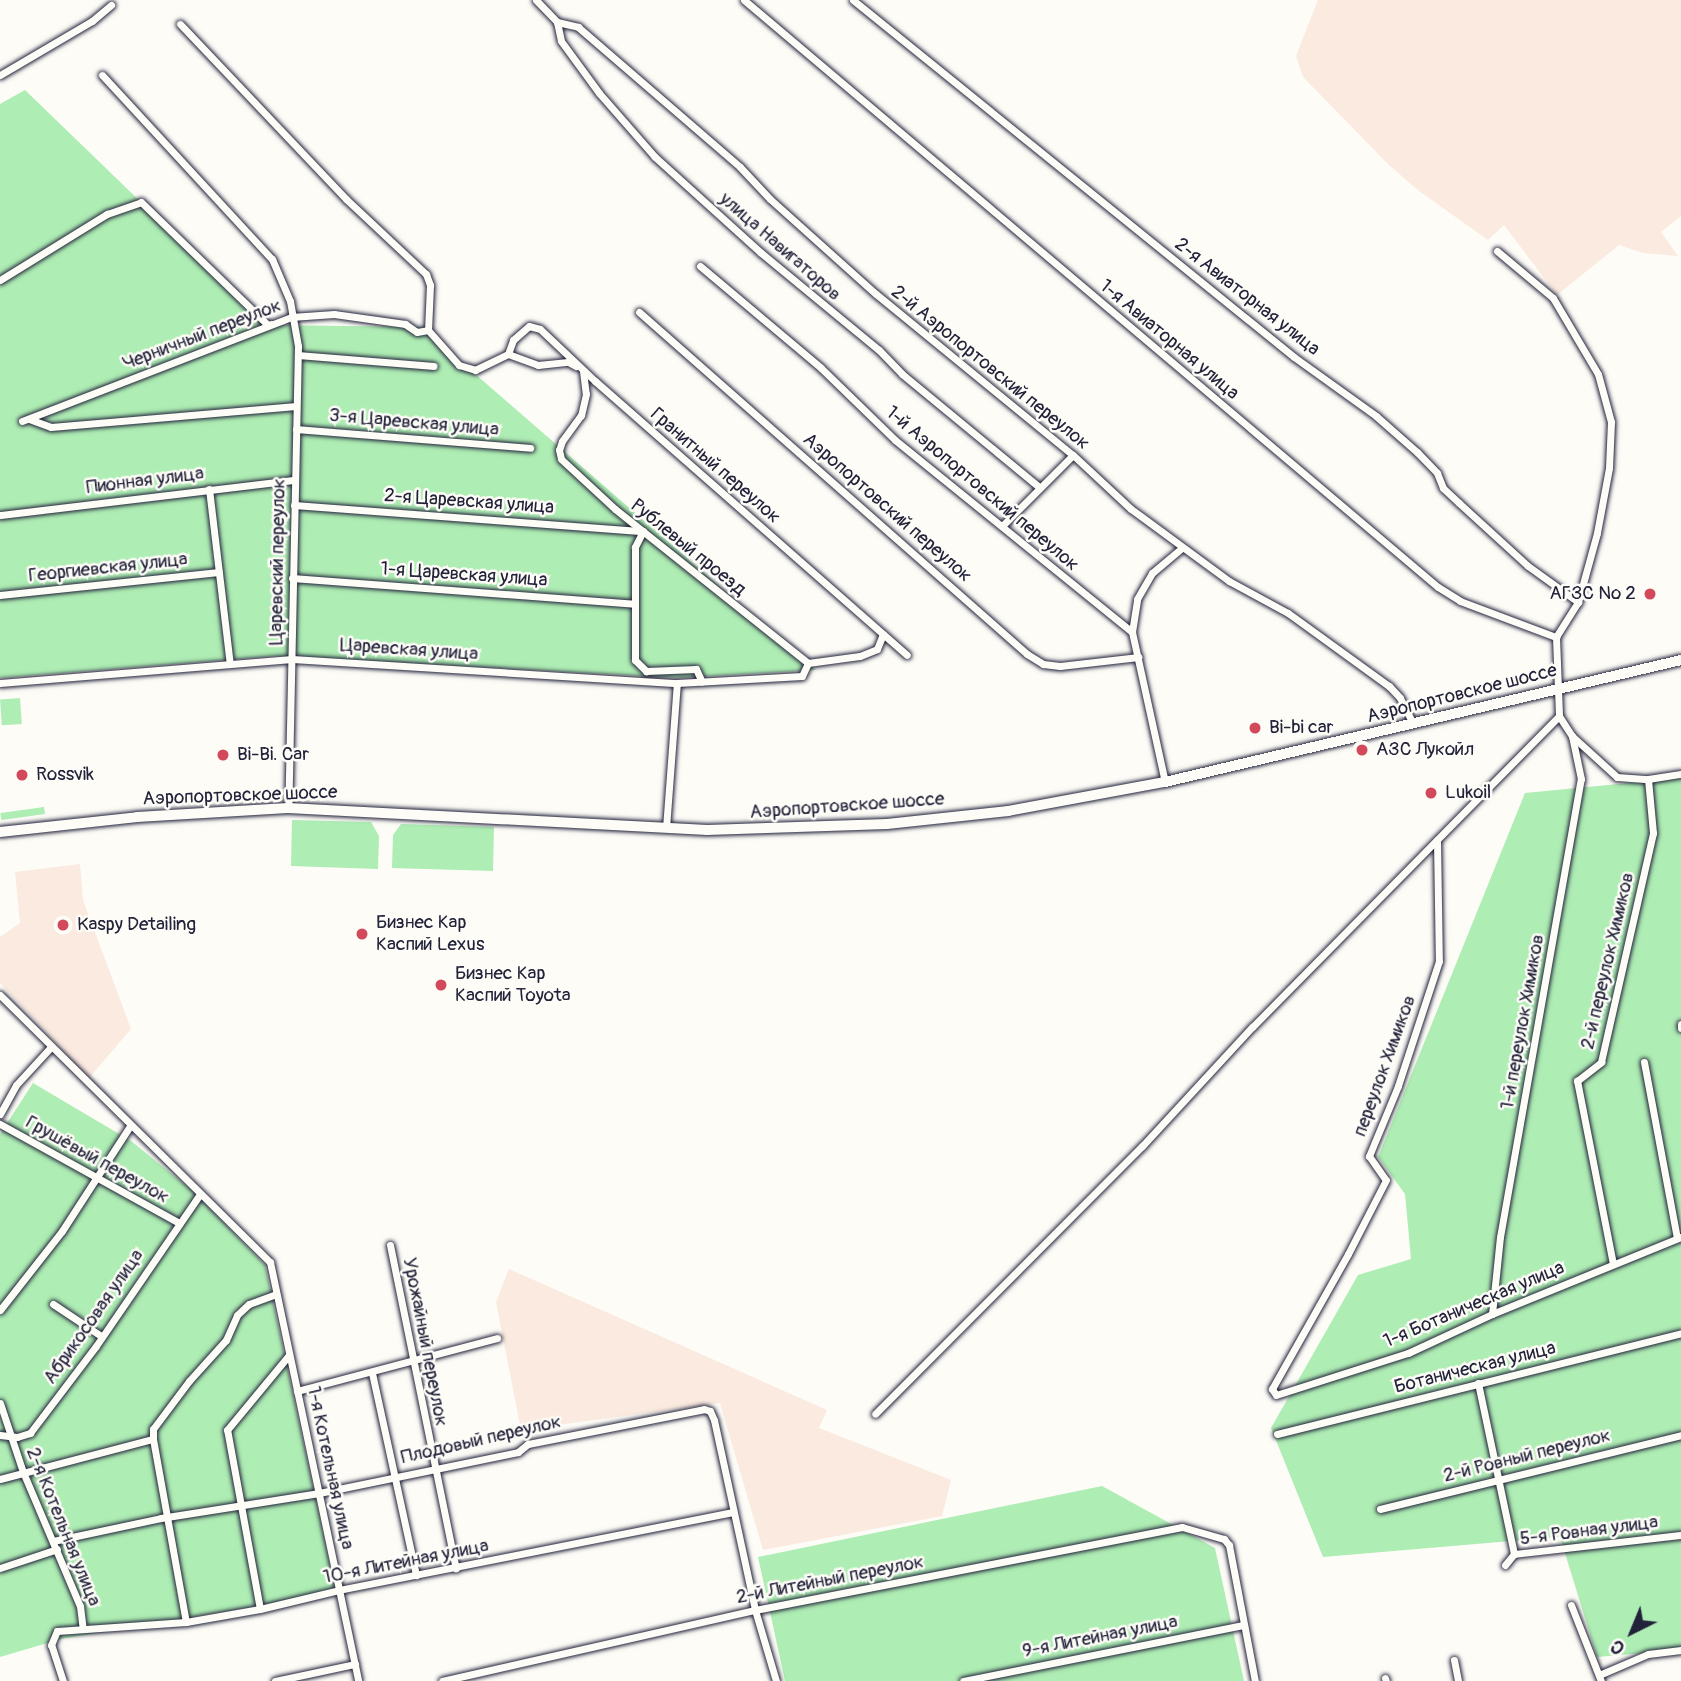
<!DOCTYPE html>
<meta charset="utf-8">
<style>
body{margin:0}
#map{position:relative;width:1681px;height:1681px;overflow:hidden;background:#fdfcf7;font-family:Pangolin,sans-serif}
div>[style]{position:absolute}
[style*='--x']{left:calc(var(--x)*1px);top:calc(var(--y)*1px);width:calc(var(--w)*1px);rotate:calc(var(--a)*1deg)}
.built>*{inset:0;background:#fbeae0}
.green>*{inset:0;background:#aeedb4;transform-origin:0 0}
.roads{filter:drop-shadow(0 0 2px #22223b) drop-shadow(0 0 2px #22223b)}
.minor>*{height:7px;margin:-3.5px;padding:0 3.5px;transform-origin:3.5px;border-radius:3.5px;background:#fdfcf7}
.major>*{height:10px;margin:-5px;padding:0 5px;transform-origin:5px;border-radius:5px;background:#fdfcf7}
.dots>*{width:19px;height:19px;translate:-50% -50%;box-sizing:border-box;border:4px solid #fdfcf7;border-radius:50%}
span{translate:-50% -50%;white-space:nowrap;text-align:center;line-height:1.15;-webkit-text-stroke:5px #fdfcf7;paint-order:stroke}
.street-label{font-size:19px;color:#22223b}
.poi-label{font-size:19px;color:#22223b}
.right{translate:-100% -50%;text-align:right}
.left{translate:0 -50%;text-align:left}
.north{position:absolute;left:1597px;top:1597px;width:70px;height:70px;-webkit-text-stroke:5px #fdfcf7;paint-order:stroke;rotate:223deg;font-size:19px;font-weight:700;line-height:28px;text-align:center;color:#22223b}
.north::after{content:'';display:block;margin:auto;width:24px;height:32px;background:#22223b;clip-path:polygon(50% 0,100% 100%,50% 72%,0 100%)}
</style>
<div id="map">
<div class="built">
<div style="clip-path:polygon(1318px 0,1681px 0,1681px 216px,1661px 232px,1678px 256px,1643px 253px,1619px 245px,1557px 295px,1504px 225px,1488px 240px,1419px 191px,1389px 165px,1303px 77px,1296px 56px)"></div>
<div style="clip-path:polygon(80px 864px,83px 900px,131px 1029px,89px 1078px,0 983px,0 937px,20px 923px,15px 872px)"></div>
<div style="clip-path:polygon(509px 1269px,827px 1410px,819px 1428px,951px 1480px,942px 1516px,763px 1550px,720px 1403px,521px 1430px,496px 1302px)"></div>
</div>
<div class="green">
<div style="clip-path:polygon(25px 90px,268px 325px,421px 327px,816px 670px,680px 678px,275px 656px,0 678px,0 104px)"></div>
<div style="left:20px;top:698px;width:26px;height:20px;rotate:86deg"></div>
<div style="clip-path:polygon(1681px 778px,1681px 1650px,1597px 1657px,1560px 1537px,1323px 1557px,1271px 1428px,1358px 1275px,1411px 1259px,1405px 1194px,1378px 1157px,1525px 793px)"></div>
<div style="left:44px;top:807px;width:7px;height:44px;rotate:82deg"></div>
<div style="clip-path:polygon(292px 820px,371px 822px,379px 836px,378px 869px,291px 866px)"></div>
<div style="clip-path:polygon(401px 824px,494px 827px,493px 871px,392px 868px,393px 835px)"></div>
<div style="clip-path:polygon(33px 1083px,131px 1141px,194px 1192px,265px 1265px,336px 1593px,61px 1639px,0 1657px,0 1134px)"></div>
<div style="clip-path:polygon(1102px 1486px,1215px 1548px,1244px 1681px,785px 1681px,758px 1557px)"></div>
</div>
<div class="roads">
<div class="minor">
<div style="--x:536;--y:0;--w:30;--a:46"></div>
<div style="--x:557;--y:22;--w:19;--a:78"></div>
<div style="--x:561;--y:41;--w:64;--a:53.8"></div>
<div style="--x:599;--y:93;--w:85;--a:48.8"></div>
<div style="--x:655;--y:157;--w:142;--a:42.1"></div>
<div style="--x:760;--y:252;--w:154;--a:39.5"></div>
<div style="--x:879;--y:350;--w:33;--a:46"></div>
<div style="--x:902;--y:374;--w:178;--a:39.5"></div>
<div style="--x:744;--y:0;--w:909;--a:40.23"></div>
<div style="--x:1438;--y:587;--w:26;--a:32"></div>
<div style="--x:1460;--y:601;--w:103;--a:20.6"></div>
<div style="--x:1556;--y:637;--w:79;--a:87.8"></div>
<div style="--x:1559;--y:716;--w:437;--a:134.6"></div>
<div style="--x:1252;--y:1027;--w:162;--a:132.7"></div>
<div style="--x:1142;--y:1146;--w:378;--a:134.9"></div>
<div style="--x:853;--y:0;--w:567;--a:38.99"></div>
<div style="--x:1294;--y:357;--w:101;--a:35.7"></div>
<div style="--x:1376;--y:416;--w:55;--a:41.3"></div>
<div style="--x:1417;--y:452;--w:29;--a:46"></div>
<div style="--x:1437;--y:473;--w:16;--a:68"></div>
<div style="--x:1443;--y:488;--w:22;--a:43"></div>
<div style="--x:1459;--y:503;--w:93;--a:42.4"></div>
<div style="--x:1528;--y:566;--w:62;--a:35.8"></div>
<div style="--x:557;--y:22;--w:22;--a:13"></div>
<div style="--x:578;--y:27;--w:214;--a:40.8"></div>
<div style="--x:740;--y:167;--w:44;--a:46.8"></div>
<div style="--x:770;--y:199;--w:142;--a:41.9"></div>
<div style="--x:876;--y:294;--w:254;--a:39.3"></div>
<div style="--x:1073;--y:455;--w:79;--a:43"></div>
<div style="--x:1131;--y:509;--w:122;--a:36.3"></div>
<div style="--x:1229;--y:581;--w:67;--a:28.5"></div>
<div style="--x:1288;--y:613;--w:125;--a:35.9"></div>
<div style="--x:1389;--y:686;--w:16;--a:47"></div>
<div style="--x:1400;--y:698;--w:29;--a:63"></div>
<div style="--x:180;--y:24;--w:241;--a:46.5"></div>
<div style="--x:346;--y:199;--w:110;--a:43.2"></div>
<div style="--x:426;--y:274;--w:12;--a:70"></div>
<div style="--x:430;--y:285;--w:45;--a:92.5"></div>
<div style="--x:0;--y:75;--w:107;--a:-30.4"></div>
<div style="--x:92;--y:21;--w:25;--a:-40"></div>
<div style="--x:102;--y:75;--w:251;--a:47.3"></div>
<div style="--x:272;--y:259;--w:46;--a:66.8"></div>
<div style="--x:290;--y:301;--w:46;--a:79.9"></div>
<div style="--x:298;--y:346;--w:462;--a:91.2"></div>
<div style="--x:1497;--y:251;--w:73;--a:40"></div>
<div style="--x:1553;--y:298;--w:88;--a:59.4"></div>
<div style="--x:1598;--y:374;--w:50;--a:74.8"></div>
<div style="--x:1611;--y:422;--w:46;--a:92.5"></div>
<div style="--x:1609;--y:468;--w:66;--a:100.5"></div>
<div style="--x:1597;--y:533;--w:72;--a:105.4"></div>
<div style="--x:1578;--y:602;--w:41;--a:122.2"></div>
<div style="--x:700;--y:266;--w:158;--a:40.1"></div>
<div style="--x:821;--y:368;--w:103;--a:44.2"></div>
<div style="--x:895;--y:440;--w:305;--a:39"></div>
<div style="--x:1132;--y:632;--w:154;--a:77.6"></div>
<div style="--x:0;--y:280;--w:126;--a:-31.7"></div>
<div style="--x:107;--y:214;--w:36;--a:-19"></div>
<div style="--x:141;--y:202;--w:177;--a:44.1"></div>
<div style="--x:268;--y:325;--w:3;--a:-18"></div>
<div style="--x:639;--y:312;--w:517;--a:41.39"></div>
<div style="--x:1027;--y:654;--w:19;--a:32"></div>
<div style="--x:1043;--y:664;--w:17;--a:7"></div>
<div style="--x:1060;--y:666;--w:79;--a:-6.6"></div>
<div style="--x:428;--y:330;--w:47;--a:48.5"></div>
<div style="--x:459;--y:365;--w:17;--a:17"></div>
<div style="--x:475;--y:370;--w:37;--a:-26"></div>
<div style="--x:508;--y:354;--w:32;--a:20"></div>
<div style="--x:538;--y:365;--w:30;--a:-6"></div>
<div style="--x:568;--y:362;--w:9;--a:27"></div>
<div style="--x:508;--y:354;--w:15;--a:-70"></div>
<div style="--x:513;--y:340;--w:21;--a:-41"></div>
<div style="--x:529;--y:326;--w:11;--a:15"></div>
<div style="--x:540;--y:329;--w:76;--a:43.4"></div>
<div style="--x:595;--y:381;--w:415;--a:41.3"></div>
<div style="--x:298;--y:355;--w:136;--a:4.6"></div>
<div style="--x:583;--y:371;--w:23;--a:83"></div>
<div style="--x:586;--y:394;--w:22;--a:103"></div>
<div style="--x:581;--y:415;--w:32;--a:126"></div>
<div style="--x:562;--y:441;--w:9;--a:108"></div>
<div style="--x:559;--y:450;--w:9;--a:77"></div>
<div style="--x:561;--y:459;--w:74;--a:42.8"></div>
<div style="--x:615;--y:509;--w:247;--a:38.6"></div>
<div style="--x:808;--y:663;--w:52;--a:-7.7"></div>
<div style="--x:860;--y:656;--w:18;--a:-22"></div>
<div style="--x:877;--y:649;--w:16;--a:-68"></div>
<div style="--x:29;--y:419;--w:23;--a:20"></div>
<div style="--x:51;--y:427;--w:246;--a:-4.9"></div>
<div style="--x:22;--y:421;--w:288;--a:-21.1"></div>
<div style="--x:291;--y:317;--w:43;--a:-4"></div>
<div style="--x:334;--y:314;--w:72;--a:8"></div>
<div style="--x:405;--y:324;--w:14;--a:34"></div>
<div style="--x:417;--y:332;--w:11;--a:-10"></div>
<div style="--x:296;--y:429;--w:235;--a:4.6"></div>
<div style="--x:209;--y:489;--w:176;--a:83.2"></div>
<div style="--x:294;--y:505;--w:350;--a:4.3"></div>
<div style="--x:643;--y:531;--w:18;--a:117"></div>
<div style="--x:635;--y:547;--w:113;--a:90"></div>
<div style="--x:635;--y:660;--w:16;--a:45"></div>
<div style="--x:646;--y:671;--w:50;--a:-2.3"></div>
<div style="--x:696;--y:669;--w:14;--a:65"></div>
<div style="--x:0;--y:515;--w:296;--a:-6.8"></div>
<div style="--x:1002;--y:526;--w:100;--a:-45"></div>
<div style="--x:292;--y:578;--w:343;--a:4.3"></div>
<div style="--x:0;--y:595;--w:220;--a:-6"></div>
<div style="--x:1132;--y:632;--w:33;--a:-81"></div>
<div style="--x:1137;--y:599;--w:30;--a:-60"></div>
<div style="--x:1152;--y:573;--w:39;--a:-40"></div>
<div style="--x:0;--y:683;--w:293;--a:-4.7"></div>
<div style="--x:292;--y:659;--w:386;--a:3.6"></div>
<div style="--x:677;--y:683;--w:125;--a:-3.2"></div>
<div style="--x:802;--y:676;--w:14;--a:-65"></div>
<div style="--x:1559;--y:716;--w:24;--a:57"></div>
<div style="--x:1572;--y:736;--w:61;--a:42.3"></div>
<div style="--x:1617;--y:777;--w:31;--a:4"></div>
<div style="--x:1648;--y:779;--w:33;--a:-9"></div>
<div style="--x:666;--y:828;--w:145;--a:-85.7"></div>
<div style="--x:1437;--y:840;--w:121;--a:89.1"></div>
<div style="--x:1439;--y:961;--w:132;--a:108.2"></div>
<div style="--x:1398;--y:1086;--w:76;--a:112.5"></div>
<div style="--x:1369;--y:1156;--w:29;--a:55"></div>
<div style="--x:1386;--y:1180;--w:83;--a:117.2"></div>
<div style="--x:1348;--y:1254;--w:155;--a:119.4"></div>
<div style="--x:1272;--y:1389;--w:7;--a:56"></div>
<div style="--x:1276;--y:1395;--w:139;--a:-17.7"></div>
<div style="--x:1408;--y:1353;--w:93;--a:-24.9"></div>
<div style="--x:1492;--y:1314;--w:204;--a:-22.2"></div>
<div style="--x:0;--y:995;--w:380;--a:44.7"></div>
<div style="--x:270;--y:1262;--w:428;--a:78.1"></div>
<div style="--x:1681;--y:1024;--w:4;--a:90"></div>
<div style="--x:1644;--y:1062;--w:179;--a:79.4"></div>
<div style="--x:0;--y:1114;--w:33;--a:-61"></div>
<div style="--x:16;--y:1085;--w:50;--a:-47.4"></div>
<div style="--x:0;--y:1124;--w:205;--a:28.9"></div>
<div style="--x:390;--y:1245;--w:330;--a:78.5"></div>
<div style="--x:1613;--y:1264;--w:187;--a:-101.1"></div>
<div style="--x:1577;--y:1081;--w:31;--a:-38"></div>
<div style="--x:1601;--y:1062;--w:235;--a:-77.2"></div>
<div style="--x:1653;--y:833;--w:54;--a:-95.3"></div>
<div style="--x:53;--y:1304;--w:58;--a:33.7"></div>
<div style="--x:0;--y:1310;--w:100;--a:-51.9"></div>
<div style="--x:62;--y:1231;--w:125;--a:-57.1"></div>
<div style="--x:1492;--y:1314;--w:77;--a:-84.1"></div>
<div style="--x:1500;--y:1237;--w:465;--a:-80"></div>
<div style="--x:1581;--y:779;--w:44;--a:-101.8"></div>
<div style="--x:372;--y:1373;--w:207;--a:77.7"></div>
<div style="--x:1478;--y:1383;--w:175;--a:78.1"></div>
<div style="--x:297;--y:1391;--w:207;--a:-14.8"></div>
<div style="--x:0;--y:1403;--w:73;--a:71.6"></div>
<div style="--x:23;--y:1472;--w:146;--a:67"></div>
<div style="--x:80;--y:1606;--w:23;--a:83"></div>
<div style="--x:1277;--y:1434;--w:416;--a:-14"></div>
<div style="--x:0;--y:1435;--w:17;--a:7"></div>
<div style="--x:17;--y:1437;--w:14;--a:-17"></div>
<div style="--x:30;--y:1433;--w:109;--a:-52.8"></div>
<div style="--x:96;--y:1346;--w:184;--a:-55.6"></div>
<div style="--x:153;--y:1439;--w:186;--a:79.8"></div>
<div style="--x:0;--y:1479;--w:158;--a:-14.7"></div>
<div style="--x:153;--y:1439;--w:10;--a:-90"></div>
<div style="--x:153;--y:1429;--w:60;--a:-53.1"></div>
<div style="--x:189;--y:1381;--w:55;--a:-47.9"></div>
<div style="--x:226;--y:1340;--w:27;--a:-66"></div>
<div style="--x:237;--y:1315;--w:16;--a:-43"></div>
<div style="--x:249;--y:1304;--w:29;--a:-20"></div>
<div style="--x:1380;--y:1509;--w:310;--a:-13.8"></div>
<div style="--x:53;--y:1541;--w:110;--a:-12"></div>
<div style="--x:161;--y:1518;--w:160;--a:-9"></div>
<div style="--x:319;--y:1493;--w:203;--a:-11.6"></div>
<div style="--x:518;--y:1452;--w:13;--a:-39"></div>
<div style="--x:528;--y:1444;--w:179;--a:-11.2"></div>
<div style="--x:704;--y:1409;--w:6;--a:18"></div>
<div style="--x:710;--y:1411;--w:10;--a:66"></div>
<div style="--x:714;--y:1420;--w:194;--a:77.8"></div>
<div style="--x:755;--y:1610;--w:74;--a:73.5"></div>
<div style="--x:1505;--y:1565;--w:14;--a:-51"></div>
<div style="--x:1514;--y:1554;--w:168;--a:-6.5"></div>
<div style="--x:0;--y:1568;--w:60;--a:-18.4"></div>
<div style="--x:1571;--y:1605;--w:82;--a:68.5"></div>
<div style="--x:260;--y:1609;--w:182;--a:-100.4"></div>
<div style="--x:227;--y:1430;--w:97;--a:-50.4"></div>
<div style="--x:1454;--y:1660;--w:21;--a:79"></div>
<div style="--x:1599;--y:1675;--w:53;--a:-23.2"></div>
<div style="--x:1648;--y:1654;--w:33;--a:-7"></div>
<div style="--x:1385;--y:1678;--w:3;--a:72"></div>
<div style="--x:63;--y:1681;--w:38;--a:-108"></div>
<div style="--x:51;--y:1645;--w:15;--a:-67"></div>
<div style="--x:57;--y:1631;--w:129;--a:-4"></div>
<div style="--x:186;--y:1622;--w:75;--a:-10"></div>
<div style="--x:260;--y:1609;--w:81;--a:-13.5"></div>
<div style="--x:339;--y:1590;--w:402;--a:-11.2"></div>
<div style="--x:275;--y:1681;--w:82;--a:-12"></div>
<div style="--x:442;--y:1681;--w:321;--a:-12.8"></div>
<div style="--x:755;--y:1610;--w:435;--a:-11"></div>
<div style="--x:1182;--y:1527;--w:44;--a:15.9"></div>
<div style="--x:1224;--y:1539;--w:8;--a:50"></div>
<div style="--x:1229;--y:1545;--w:138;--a:79.2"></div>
<div style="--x:963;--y:1681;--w:286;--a:-11.3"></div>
</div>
<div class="major">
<div style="--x:0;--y:832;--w:138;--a:-6.2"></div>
<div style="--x:137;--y:817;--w:151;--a:-3.4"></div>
<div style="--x:288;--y:808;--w:420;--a:3"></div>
<div style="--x:707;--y:830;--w:180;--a:-1.9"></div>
<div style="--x:887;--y:824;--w:122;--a:-6.1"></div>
<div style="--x:1008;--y:811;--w:160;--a:-10.5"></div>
<div style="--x:1165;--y:782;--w:530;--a:-13.3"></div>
</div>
</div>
<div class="dots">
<div style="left:1650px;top:594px;background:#d1495b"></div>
<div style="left:1255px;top:728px;background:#d1495b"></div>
<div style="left:1362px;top:750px;background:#d1495b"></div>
<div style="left:223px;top:755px;background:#d1495b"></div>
<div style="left:22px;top:775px;background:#d1495b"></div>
<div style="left:1431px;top:793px;background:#d1495b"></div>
<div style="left:63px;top:925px;background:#d1495b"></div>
<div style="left:362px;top:934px;background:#d1495b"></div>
<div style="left:441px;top:985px;background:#d1495b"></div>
</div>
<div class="street-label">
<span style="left:780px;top:247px;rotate:41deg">улица Навигаторов</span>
<span style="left:1247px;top:297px;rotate:38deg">2-я Авиаторная улица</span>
<span style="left:202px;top:335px;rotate:-21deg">Черничный переулок</span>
<span style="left:1169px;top:340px;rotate:40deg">1-я Авиаторная улица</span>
<span style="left:990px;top:368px;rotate:39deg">2-й Аэропортовский переулок</span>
<span style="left:414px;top:423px;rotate:5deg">3-я Царевская улица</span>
<span style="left:715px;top:466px;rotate:41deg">Гранитный переулок</span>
<span style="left:145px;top:481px;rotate:-7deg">Пионная улица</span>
<span style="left:982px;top:489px;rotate:40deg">1-й Аэропортовский переулок</span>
<span style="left:469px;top:502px;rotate:4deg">2-я Царевская улица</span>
<span style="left:887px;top:508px;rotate:41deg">Аэропортовский переулок</span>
<span style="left:688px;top:548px;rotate:39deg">Рублевый проезд</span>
<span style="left:278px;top:562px;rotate:-89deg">Царевский переулок</span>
<span style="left:108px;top:568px;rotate:-6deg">Георгиевская улица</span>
<span style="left:464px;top:575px;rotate:4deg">1-я Царевская улица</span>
<span style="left:409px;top:650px;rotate:4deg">Царевская улица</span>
<span style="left:1462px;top:694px;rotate:-14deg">Аэропортовское шоссе</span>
<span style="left:240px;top:796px;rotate:-2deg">Аэропортовское шоссе</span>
<span style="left:847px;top:806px;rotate:-4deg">Аэропортовское шоссе</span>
<span style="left:1608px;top:961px;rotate:-77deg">2-й переулок Химиков</span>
<span style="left:1523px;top:1022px;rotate:-80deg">1-й переулок Химиков</span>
<span style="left:1385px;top:1066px;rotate:-70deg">переулок Химиков</span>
<span style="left:97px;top:1160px;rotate:29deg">Грушёвый переулок</span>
<span style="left:1474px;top:1305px;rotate:-23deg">1-я Ботаническая улица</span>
<span style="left:94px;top:1317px;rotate:-55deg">Абрикосовая улица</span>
<span style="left:425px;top:1342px;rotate:79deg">Урожайный переулок</span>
<span style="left:1475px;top:1368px;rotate:-14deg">Ботаническая улица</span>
<span style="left:481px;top:1440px;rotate:-13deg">Плодовый переулок</span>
<span style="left:1527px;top:1456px;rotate:-14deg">2-й Ровный переулок</span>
<span style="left:330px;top:1468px;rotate:78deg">1-я Котельная улица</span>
<span style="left:63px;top:1527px;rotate:68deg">2-я Котельная улица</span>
<span style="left:1589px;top:1531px;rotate:-7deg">5-я Ровная улица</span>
<span style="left:406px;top:1562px;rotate:-11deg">10-я Литейная улица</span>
<span style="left:830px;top:1580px;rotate:-11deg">2-й Литейный переулок</span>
<span style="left:1100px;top:1637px;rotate:-11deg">9-я Литейная улица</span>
</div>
<div class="poi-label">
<span class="right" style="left:1636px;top:594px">АГЗС № 2</span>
<span class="left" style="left:1269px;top:728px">Bi-bi car</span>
<span class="left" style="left:1376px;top:750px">АЗС Лукойл</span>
<span class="left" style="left:237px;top:755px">Bi-Bi. Car</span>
<span class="left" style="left:36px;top:775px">Rossvik</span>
<span class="left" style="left:1445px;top:793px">Lukoil</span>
<span class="left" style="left:376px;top:934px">Бизнес Кар<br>Каспий Lexus</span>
<span class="left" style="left:77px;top:925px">Kaspy Detailing</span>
<span class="left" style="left:455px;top:985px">Бизнес Кар<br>Каспий Toyota</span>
</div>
<div class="north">С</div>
</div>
